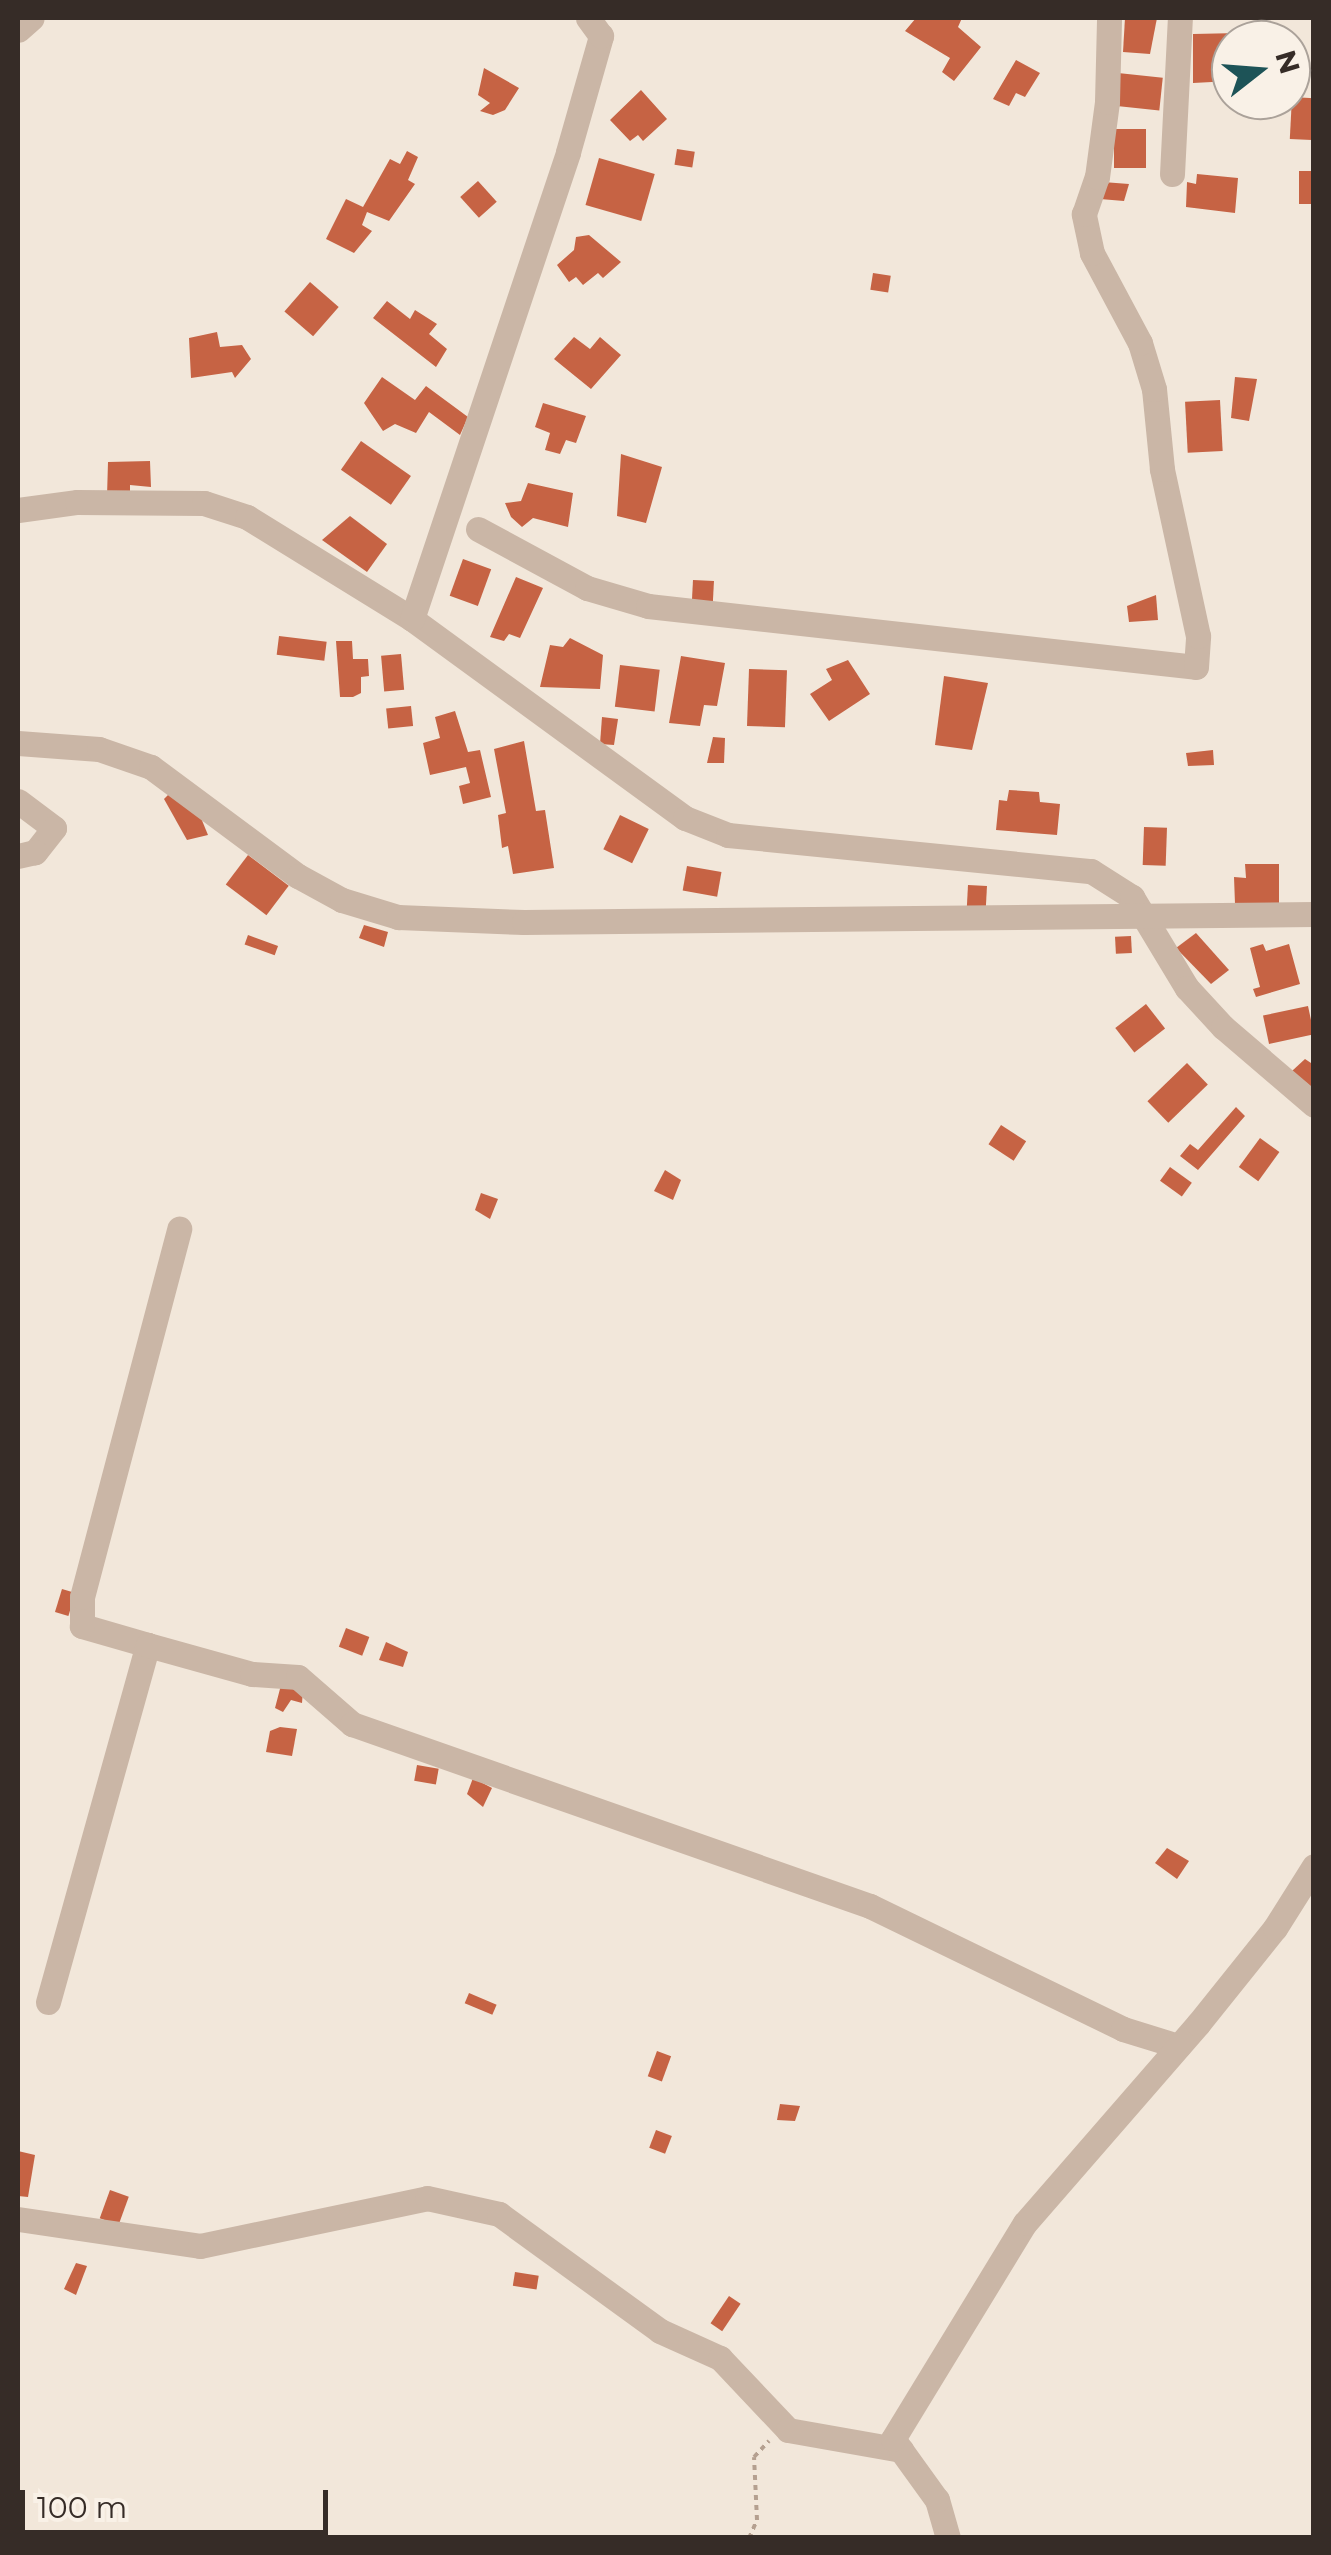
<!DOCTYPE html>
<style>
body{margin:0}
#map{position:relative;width:1331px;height:2555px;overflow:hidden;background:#f2e7da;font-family:Montserrat,sans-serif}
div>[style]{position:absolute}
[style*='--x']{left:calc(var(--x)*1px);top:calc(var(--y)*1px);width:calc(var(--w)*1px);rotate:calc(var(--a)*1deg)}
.building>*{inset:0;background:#c66344;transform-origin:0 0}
.path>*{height:4px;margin-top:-2px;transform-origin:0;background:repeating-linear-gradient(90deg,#b5a090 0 5px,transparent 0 10px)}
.minor>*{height:25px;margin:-12.5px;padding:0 12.5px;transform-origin:12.5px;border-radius:12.5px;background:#cab6a6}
span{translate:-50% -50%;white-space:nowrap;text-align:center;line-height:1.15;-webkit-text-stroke:10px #f9f1e7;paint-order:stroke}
.frame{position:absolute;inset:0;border:20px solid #362c27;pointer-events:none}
.north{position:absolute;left:1211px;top:20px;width:100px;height:100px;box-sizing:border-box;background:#f9f1e7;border:2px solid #aba29a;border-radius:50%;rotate:73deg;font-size:28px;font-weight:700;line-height:40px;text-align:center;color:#362c27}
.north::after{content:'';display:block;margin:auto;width:35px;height:45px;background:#1d5357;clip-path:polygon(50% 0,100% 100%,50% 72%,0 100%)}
.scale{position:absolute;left:20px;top:2490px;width:308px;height:45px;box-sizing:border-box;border:5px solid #362c27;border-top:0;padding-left:12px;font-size:30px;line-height:35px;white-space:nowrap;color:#362c27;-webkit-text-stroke:8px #f9f1e7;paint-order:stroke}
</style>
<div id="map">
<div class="building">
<div style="clip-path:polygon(916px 18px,962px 18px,958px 27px,981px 47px,954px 81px,942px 72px,950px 58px,905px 31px)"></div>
<div style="clip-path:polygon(1125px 18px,1157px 18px,1150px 54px,1123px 52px)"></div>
<div style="clip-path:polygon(1239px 33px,1241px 40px,1231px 40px,1231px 81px,1193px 83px,1193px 34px)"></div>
<div style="clip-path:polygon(1016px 60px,1040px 73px,1025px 97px,1016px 93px,1009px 106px,993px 99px)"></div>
<div style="clip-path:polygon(484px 68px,519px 88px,505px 110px,493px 115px,480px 111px,490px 103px,478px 95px)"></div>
<div style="left:1118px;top:73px;width:45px;height:33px;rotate:6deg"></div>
<div style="clip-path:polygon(641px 90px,667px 119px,643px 141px,638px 135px,630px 141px,610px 120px)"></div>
<div style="left:1292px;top:97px;width:22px;height:42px;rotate:3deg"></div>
<div style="left:1114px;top:129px;width:32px;height:39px"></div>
<div style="left:677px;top:149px;width:18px;height:16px;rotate:9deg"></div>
<div style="clip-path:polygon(407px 151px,418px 157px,408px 180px,415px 184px,389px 221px,367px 212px,362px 225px,372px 231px,354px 253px,326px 239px,346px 199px,363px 207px,390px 159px,400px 164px)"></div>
<div style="left:599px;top:158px;width:58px;height:49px;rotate:16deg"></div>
<div style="left:1299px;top:171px;width:15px;height:33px"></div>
<div style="clip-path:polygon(1197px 174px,1238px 178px,1235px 213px,1186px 207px,1187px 182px,1196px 184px)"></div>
<div style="left:478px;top:181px;width:28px;height:24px;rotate:48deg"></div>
<div style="clip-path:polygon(1103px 182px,1129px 184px,1124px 201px,1100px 199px)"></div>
<div style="clip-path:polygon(589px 235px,621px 262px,603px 278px,598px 273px,583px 285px,576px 277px,569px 282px,557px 265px,574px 250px,576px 237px)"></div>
<div style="left:873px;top:273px;width:18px;height:17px;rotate:9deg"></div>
<div style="left:310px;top:282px;width:38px;height:39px;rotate:41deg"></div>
<div style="clip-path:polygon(387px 301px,410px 319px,415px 310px,437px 324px,429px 334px,447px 349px,436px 367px,373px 318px)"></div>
<div style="clip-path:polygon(217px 332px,220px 347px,242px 345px,251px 359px,235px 378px,232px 372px,191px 378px,189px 338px)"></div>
<div style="clip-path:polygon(574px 337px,590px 349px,600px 337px,621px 355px,591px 389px,554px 359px)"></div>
<div style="clip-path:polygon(382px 377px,415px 400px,426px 386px,468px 417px,460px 435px,429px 412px,416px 433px,395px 424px,383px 431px,364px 403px)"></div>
<div style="clip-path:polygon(1235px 377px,1257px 379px,1249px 421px,1231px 418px)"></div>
<div style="left:1220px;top:400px;width:51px;height:35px;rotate:87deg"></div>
<div style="clip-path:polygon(543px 403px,586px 416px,576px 443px,566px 440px,560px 454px,545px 450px,550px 433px,535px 427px)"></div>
<div style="left:361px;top:441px;width:61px;height:35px;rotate:35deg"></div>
<div style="clip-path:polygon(621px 454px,662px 467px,646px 523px,617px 516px)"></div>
<div style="clip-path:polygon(150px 461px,151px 487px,130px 485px,130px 495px,107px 496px,108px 462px)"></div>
<div style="clip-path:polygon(528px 483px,573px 493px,568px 527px,533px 518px,522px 527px,511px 517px,505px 503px,521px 501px)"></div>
<div style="clip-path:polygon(350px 516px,387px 544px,367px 572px,322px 540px)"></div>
<div style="left:463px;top:559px;width:30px;height:39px;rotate:20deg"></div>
<div style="clip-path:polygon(516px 577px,543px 588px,520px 638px,509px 634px,504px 641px,490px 637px)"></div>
<div style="left:693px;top:580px;width:21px;height:22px;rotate:3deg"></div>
<div style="clip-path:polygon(1156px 595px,1158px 620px,1129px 622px,1127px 606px)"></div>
<div style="left:279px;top:636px;width:48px;height:19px;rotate:7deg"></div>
<div style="clip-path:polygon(570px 638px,603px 655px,600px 689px,540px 687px,550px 645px,563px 647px)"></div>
<div style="clip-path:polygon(336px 641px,352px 641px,353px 659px,368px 659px,369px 676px,361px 677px,361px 693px,353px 697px,340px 697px)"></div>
<div style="left:401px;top:654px;width:36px;height:20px;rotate:85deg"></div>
<div style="clip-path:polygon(681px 656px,725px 663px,717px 706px,704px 705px,700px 726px,669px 723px)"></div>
<div style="clip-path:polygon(848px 660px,870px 694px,829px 721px,810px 694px,832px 680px,826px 669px)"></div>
<div style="left:620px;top:665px;width:40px;height:42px;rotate:7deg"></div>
<div style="left:749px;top:669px;width:38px;height:57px;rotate:2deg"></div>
<div style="clip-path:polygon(944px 676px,988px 683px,972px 750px,935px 745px)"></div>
<div style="left:411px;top:706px;width:20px;height:25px;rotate:84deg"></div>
<div style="clip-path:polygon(455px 711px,468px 752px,480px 750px,491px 797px,463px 804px,459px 786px,470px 783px,466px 767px,430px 775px,423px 743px,440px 738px,435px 717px)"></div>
<div style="clip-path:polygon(602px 717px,618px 719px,614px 745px,600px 744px)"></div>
<div style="clip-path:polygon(713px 737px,725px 738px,724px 763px,707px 763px)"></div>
<div style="clip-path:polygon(524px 741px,536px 811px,545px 810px,554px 868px,513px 874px,508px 846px,502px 848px,498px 815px,506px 813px,494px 749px)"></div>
<div style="clip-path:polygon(1213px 750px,1214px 765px,1188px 766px,1186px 753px)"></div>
<div style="clip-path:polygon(1009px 790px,1039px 792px,1040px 802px,1060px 804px,1057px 835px,996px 830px,999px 800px,1007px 801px)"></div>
<div style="clip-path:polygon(171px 792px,201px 818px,208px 835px,187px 840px,164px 799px)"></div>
<div style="left:620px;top:815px;width:32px;height:38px;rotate:26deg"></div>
<div style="left:1144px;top:827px;width:23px;height:38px;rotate:2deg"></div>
<div style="left:248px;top:855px;width:51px;height:37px;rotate:37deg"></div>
<div style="clip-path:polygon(1245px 864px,1279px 864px,1279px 905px,1235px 904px,1234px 877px,1246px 878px)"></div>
<div style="left:687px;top:866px;width:35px;height:25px;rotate:10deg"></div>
<div style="left:968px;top:885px;width:19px;height:24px;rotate:3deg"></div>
<div style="clip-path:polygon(364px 925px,388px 932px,384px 947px,359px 938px)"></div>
<div style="clip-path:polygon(1196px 933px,1229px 970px,1211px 984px,1176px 948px)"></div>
<div style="left:248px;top:935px;width:32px;height:10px;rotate:20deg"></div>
<div style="left:1131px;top:936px;width:17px;height:16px;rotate:87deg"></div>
<div style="clip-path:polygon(1263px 944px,1266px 951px,1289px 944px,1300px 984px,1256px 997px,1253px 989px,1260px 987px,1250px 948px)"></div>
<div style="left:1146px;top:1004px;width:31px;height:39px;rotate:52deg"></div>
<div style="left:1308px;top:1006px;width:29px;height:46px;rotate:78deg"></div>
<div style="clip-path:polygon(1305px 1059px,1314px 1065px,1314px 1089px,1292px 1071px)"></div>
<div style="left:1187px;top:1063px;width:30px;height:55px;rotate:46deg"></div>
<div style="clip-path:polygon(1236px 1107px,1245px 1116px,1198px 1170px,1180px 1156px,1190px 1144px,1198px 1150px)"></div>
<div style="left:1001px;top:1125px;width:30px;height:23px;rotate:33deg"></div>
<div style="left:1260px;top:1138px;width:24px;height:36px;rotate:36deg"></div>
<div style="left:1170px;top:1167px;width:27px;height:17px;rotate:36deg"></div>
<div style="clip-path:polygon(665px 1170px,681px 1180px,673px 1200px,654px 1191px)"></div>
<div style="clip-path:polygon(481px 1193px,498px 1199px,490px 1219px,475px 1210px)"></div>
<div style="left:62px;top:1589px;width:14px;height:24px;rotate:17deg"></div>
<div style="left:346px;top:1628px;width:25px;height:20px;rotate:21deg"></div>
<div style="clip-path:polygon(386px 1642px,408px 1652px,403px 1667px,379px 1660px)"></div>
<div style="clip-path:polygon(281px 1685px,303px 1690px,302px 1703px,291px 1700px,283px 1712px,275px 1708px)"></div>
<div style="clip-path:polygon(280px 1727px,297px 1729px,292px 1756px,266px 1752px,270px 1731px)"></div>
<div style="left:417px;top:1765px;width:22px;height:16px;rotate:10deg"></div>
<div style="clip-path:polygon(473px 1778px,492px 1788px,483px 1807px,467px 1794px)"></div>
<div style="clip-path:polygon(1167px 1848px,1189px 1861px,1177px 1879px,1155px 1863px)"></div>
<div style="left:469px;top:1993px;width:30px;height:11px;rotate:23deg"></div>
<div style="left:657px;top:2051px;width:15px;height:27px;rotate:20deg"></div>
<div style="clip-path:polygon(780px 2104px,800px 2106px,795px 2121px,777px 2120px)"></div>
<div style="left:656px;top:2130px;width:17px;height:19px;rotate:21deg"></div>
<div style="clip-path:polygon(18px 2151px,35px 2155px,28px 2197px,18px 2196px)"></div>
<div style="left:110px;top:2190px;width:20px;height:30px;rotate:20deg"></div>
<div style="clip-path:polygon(76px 2263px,87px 2266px,76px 2295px,64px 2289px)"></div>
<div style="left:515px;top:2272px;width:24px;height:14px;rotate:9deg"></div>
<div style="left:729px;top:2296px;width:14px;height:33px;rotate:34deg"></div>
</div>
<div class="path">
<div style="--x:749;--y:2538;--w:20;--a:-66"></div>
<div style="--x:757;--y:2520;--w:63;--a:-92.7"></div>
<div style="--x:754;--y:2457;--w:22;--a:-47"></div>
</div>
<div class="minor">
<div style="--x:18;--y:30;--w:18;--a:-41"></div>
<div style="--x:1172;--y:174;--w:156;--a:-87.1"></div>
<div style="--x:18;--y:510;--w:60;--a:-7.7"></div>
<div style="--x:77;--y:502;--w:127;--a:0.5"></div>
<div style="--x:204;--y:503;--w:45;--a:18"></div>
<div style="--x:247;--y:517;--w:194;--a:31.7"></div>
<div style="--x:412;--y:619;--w:338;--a:36.1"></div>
<div style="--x:685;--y:818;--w:46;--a:21.6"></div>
<div style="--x:728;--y:835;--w:365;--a:5.7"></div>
<div style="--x:1091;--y:871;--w:49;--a:32.4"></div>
<div style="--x:1132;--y:897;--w:106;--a:58.9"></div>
<div style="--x:1187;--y:988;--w:53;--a:47.3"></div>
<div style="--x:1223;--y:1027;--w:120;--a:40.6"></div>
<div style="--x:478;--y:529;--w:124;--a:28.4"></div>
<div style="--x:587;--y:588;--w:64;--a:16.4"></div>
<div style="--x:648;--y:606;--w:551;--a:6.35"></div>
<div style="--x:1196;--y:667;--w:31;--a:-86"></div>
<div style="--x:1198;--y:636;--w:171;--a:-102.2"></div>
<div style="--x:1162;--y:469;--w:80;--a:-95.7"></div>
<div style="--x:1154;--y:389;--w:48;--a:-106.9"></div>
<div style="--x:1140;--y:343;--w:102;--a:-118.1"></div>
<div style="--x:1092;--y:253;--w:40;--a:-102"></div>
<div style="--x:1084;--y:214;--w:39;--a:-71"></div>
<div style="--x:1097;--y:177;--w:76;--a:-82.4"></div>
<div style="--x:1107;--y:102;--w:84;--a:-88.6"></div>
<div style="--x:412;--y:619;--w:492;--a:-71.5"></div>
<div style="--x:568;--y:152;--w:121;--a:-74.1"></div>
<div style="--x:601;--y:36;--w:22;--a:-126"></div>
<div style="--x:18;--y:743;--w:81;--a:4.2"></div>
<div style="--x:99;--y:749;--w:55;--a:19.1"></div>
<div style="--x:151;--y:767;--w:183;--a:36.6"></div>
<div style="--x:298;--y:876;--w:50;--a:28.6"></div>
<div style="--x:342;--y:900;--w:59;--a:16.9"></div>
<div style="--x:398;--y:917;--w:126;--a:2.3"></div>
<div style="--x:524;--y:922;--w:790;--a:-0.58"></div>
<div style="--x:18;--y:801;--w:45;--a:36.9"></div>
<div style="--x:54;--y:828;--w:31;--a:128"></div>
<div style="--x:35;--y:852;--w:17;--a:167"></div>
<div style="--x:148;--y:1645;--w:69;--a:-163.9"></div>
<div style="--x:82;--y:1626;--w:29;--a:-90"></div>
<div style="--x:82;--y:1597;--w:381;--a:-75.2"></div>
<div style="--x:48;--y:2002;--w:371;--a:-74.4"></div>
<div style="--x:148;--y:1645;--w:108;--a:15.6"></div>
<div style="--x:252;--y:1674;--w:46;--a:3.7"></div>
<div style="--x:298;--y:1677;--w:72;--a:41"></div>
<div style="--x:352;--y:1724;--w:549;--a:19.36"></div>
<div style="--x:870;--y:1906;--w:281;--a:25.9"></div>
<div style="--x:1123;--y:2029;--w:58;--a:17.2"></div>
<div style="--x:18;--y:2219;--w:184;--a:8.4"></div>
<div style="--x:200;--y:2246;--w:232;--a:-11.9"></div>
<div style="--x:427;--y:2198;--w:74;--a:12.5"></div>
<div style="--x:499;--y:2214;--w:199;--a:36"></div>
<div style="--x:660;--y:2331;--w:66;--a:24.2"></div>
<div style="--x:720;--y:2358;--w:99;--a:46.6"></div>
<div style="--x:788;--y:2430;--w:115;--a:10"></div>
<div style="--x:948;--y:2538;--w:40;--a:-106"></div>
<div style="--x:937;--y:2500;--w:75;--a:-125.8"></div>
<div style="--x:893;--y:2439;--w:253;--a:-58.6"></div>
<div style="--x:1025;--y:2223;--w:264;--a:-49"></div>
<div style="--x:1198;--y:2024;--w:123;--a:-51.3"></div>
<div style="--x:1275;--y:1928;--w:73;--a:-57.8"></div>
</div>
<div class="frame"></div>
<div class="north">N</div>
<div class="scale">100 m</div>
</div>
